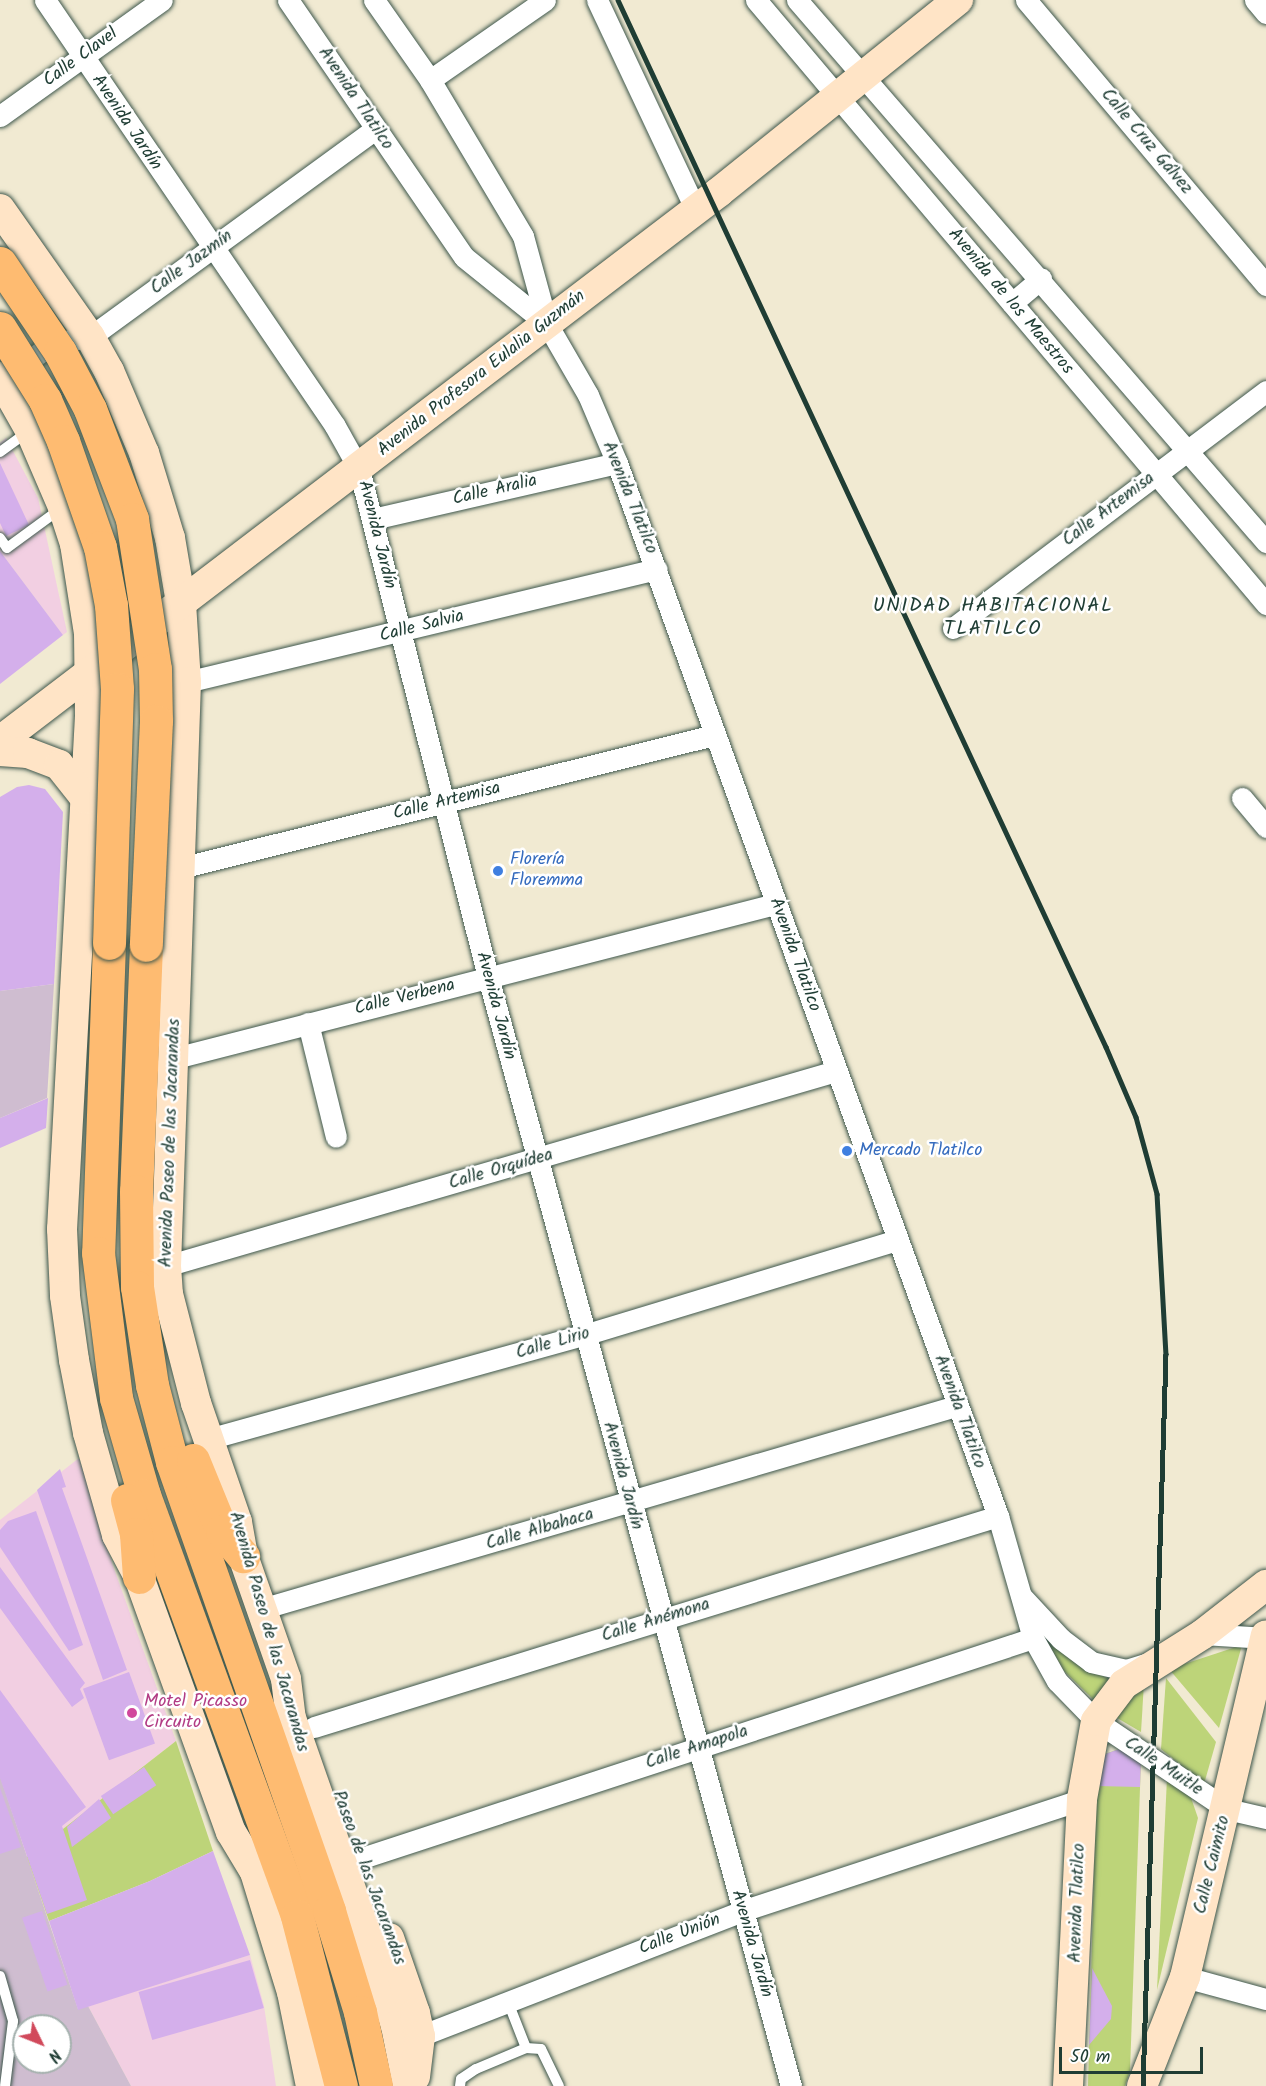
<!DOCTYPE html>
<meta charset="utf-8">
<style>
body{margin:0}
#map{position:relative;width:1266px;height:2086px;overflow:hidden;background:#f1ead2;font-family:Kalam,sans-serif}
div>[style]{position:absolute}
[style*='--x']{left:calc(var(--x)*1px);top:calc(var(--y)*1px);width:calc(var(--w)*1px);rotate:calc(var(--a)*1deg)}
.built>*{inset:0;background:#f2cfe2}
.industrial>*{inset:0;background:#cfbdd0}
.green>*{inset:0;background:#bdd479}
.building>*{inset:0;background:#d4afeb;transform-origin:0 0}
.roads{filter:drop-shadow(0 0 2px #3e574c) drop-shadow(0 0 2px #3e574c)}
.lane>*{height:10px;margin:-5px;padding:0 5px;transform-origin:5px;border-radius:5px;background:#fff}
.street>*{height:21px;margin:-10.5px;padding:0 10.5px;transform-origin:10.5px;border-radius:10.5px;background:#fff}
.secondary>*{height:30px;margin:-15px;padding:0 15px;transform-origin:15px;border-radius:15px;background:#ffe4c6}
.highway>*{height:33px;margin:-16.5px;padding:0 16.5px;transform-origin:16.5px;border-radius:16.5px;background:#febb71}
.rail>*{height:4.5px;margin:-2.25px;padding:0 2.25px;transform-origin:2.25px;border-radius:2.25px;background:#1f3d34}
.bridges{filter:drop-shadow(0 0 2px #3e574c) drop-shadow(0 0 2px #3e574c)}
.highway-bridge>*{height:33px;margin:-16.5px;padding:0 16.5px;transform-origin:16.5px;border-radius:16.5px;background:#febb71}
.dots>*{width:16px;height:16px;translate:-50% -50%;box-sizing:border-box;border:3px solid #fff;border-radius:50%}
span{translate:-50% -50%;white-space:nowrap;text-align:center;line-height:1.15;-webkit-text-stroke:5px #fff;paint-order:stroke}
.street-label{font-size:18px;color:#1f3d34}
.shop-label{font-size:18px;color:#366cbe}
.left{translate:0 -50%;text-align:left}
.hotel-label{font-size:18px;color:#b23c85}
.neighbourhood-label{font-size:20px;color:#1f3d34;letter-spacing:1.5px}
.north{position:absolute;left:12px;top:2014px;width:60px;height:60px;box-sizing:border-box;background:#fff;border:2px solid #a5b1ae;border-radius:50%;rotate:133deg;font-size:16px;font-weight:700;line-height:24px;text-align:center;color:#1f3d34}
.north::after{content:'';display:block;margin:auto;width:21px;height:27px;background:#d1495b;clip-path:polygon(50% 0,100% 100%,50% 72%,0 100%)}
.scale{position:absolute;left:1059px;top:2047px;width:144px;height:27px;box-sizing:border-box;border:3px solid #1f3d34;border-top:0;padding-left:8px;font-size:18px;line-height:21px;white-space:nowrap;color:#1f3d34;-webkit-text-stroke:4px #fff;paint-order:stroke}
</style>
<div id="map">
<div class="built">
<div style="clip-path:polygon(6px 438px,38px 498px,67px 632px,63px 635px,0 551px,0 443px)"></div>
<div style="clip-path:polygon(79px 1458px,113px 1566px,176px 1741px,27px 1857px,0 1776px,0 1520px)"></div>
<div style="clip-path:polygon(250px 1955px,264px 2006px,276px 2086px,131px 2086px,88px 2006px)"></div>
</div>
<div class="industrial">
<div style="clip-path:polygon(54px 984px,47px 1098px,0 1118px,0 991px)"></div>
<div style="clip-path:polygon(evenodd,0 1776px,78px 2009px,88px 2006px,131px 2086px,0 2086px,0 1776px,24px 2026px,60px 2026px,60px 2062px,24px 2062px,24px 2026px)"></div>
</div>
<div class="green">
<div style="clip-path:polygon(1042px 1632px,1079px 1664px,1115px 1682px,1097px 1703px,1064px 1671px)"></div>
<div style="clip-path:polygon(1242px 1645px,1219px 1728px,1169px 1669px)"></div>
<div style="clip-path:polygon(1166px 1678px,1216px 1742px,1204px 1784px,1161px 1749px)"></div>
<div style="clip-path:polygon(1144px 1683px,1141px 1732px,1112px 1715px)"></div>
<div style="clip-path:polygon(176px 1741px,213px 1851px,150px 1881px,49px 1921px,27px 1857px)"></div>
<div style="clip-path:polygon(1122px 1748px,1141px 1760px,1130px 2071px,1125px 2086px,1088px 2086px,1096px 1797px,1105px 1754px)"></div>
<div style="clip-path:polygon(1167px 1778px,1189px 1792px,1198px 1818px,1157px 1990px)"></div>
</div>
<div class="building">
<div style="clip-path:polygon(0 463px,29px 525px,6px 536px,0 523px)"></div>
<div style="clip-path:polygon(0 551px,63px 635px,0 684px)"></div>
<div style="clip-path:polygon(29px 785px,45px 789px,63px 812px,54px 984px,0 991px,0 797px,17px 787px)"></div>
<div style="clip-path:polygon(48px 1098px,46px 1128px,0 1148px,0 1118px)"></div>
<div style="clip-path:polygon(60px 1469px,66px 1487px,62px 1488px,127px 1670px,103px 1680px,37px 1490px)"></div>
<div style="clip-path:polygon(36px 1511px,83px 1645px,69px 1651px,0 1547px,0 1530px,8px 1521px)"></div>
<div style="clip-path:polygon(0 1567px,85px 1683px,80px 1689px,84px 1698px,72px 1707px,0 1608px)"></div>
<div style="left:129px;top:1672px;width:76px;height:49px;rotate:70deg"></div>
<div style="clip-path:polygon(0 1690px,86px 1807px,62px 1826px,87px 1900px,47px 1914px,0 1778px)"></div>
<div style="clip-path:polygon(1122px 1748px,1141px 1760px,1140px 1787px,1096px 1786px,1105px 1754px)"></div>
<div style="left:144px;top:1767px;width:22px;height:52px;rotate:56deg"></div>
<div style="clip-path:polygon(0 1788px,21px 1847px,0 1854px)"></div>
<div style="clip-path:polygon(99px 1799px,111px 1818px,72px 1847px,67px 1827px)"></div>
<div style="clip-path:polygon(213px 1851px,250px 1955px,78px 2010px,49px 1921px,150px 1881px)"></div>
<div style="left:42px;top:1911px;width:78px;height:21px;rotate:71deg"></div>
<div style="left:250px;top:1960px;width:50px;height:116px;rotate:74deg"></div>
<div style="clip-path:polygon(1092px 1968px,1112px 2006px,1111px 2019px,1089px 2045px)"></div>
</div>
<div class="roads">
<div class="lane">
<div style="--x:0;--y:452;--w:34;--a:-36"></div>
<div style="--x:0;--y:538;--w:12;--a:55"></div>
<div style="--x:7;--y:548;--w:66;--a:-36.3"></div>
<div style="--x:0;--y:1976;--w:47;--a:73.9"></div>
<div style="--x:13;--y:2021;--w:65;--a:97"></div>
<div style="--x:508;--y:2002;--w:49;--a:68.6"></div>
<div style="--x:460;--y:2086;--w:7;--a:-82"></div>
<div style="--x:461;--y:2079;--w:18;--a:-34"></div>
<div style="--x:476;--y:2069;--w:54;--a:-22.8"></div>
<div style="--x:526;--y:2048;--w:15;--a:4"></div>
<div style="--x:541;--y:2049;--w:41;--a:64.1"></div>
</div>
<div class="street">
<div style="--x:45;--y:0;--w:515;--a:55.75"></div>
<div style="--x:335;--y:426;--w:49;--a:60.8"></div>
<div style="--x:359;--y:469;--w:524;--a:75.75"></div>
<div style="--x:488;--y:977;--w:1150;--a:74.72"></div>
<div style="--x:288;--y:0;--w:311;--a:55.6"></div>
<div style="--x:464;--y:257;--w:107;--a:38.9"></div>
<div style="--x:374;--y:0;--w:98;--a:55"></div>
<div style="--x:430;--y:80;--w:182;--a:59.2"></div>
<div style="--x:523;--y:236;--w:91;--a:74.7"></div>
<div style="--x:547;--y:324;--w:82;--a:60"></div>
<div style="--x:588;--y:395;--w:74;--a:66.9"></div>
<div style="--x:617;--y:463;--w:1120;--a:70.11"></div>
<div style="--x:998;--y:1516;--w:127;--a:74"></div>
<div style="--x:1033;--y:1638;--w:49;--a:60.8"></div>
<div style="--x:1057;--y:1681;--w:56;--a:45.7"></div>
<div style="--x:1096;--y:1721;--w:158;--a:33.9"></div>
<div style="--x:1227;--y:1809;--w:40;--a:13"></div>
<div style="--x:597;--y:0;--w:230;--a:64.8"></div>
<div style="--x:756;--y:0;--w:791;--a:49.82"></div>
<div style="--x:797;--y:0;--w:717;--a:49.13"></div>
<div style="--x:1026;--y:0;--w:373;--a:49.9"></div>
<div style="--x:1255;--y:0;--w:17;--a:50"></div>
<div style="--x:430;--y:80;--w:140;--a:-34.8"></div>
<div style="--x:0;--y:116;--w:199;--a:-35.6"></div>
<div style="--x:1012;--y:303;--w:38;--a:-40"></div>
<div style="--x:15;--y:372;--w:47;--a:-38.1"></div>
<div style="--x:52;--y:343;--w:38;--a:-9"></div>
<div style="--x:90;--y:337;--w:353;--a:-36.1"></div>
<div style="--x:373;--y:519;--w:250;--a:-12.9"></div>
<div style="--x:953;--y:628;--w:393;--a:-37.1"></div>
<div style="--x:186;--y:682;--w:484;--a:-13.5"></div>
<div style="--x:1242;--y:798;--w:38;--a:50"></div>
<div style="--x:180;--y:868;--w:550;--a:-13.99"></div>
<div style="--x:308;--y:1023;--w:117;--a:76.2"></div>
<div style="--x:175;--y:1058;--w:619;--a:-14.4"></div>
<div style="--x:166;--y:1266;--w:698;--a:-16.23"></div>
<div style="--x:208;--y:1439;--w:390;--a:-15.5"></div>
<div style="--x:584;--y:1335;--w:326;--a:-16.9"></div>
<div style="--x:1022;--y:1597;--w:57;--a:47.1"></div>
<div style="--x:1061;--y:1639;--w:38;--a:37"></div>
<div style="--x:1091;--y:1662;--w:36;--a:13"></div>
<div style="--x:1126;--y:1670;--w:21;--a:-17"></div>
<div style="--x:261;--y:1609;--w:724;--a:-16.28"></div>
<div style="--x:1203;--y:1634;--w:63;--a:3.6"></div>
<div style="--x:314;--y:1727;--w:716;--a:-17.14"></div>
<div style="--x:362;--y:1858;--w:706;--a:-18.15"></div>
<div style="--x:1185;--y:1977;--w:84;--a:15.2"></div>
<div style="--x:420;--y:2036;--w:345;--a:-21.2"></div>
<div style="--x:742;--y:1911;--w:358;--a:-18.2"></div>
</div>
<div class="secondary">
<div style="--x:0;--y:209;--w:156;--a:54.9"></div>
<div style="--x:90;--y:337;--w:39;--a:61"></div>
<div style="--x:109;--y:371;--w:89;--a:66.9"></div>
<div style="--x:144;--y:453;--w:89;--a:73"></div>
<div style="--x:170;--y:538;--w:66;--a:80.4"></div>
<div style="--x:181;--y:603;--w:79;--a:86.4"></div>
<div style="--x:186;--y:682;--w:584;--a:91.96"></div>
<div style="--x:166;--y:1266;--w:28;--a:86"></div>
<div style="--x:168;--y:1294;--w:113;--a:75.6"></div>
<div style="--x:196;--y:1403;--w:126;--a:71"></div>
<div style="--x:237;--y:1522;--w:35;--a:80"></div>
<div style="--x:243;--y:1556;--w:130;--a:70.7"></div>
<div style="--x:286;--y:1679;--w:39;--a:83"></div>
<div style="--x:291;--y:1718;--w:245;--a:70.7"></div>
<div style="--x:372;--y:1949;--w:81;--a:72.7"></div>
<div style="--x:396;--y:2026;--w:61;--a:78.7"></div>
<div style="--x:0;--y:377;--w:61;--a:60.5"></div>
<div style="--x:30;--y:430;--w:84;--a:66.8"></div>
<div style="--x:63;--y:507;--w:39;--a:72"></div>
<div style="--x:75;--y:544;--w:90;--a:81.1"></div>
<div style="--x:89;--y:633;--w:83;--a:89.3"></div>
<div style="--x:90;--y:716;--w:514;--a:93.12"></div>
<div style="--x:62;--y:1229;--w:67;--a:87.4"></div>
<div style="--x:65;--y:1296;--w:65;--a:82"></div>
<div style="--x:74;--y:1360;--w:74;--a:79.1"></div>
<div style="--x:88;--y:1433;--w:106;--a:74.1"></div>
<div style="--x:117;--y:1535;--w:47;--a:62.4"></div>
<div style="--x:139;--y:1577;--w:271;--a:70.2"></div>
<div style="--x:231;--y:1832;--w:47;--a:59"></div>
<div style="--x:255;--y:1872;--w:126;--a:72.9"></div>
<div style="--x:292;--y:1992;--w:96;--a:78.6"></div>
<div style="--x:0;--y:741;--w:905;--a:-37.36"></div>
<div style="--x:719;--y:192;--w:307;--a:-38.8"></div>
<div style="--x:0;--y:751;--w:28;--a:4"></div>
<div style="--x:28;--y:753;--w:33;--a:21"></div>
<div style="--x:59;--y:765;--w:43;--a:51.5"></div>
<div style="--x:389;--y:1938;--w:79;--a:70.9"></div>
<div style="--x:415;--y:2013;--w:24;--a:78"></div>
<div style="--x:420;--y:2036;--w:41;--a:97"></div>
<div style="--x:1068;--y:2086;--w:287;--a:-87.2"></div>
<div style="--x:1082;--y:1799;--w:79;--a:-79.8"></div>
<div style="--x:1096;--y:1721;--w:46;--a:-52.9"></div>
<div style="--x:1124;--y:1684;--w:93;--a:-32.3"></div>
<div style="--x:1203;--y:1634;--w:80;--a:-37.9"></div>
<div style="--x:1142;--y:2086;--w:117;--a:-68.5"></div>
<div style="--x:1185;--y:1977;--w:351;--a:-76.7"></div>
</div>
<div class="highway">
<div style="--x:109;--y:943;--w:310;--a:92"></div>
<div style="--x:98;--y:1253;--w:146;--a:82.9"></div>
<div style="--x:116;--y:1398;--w:101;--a:73.9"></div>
<div style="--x:144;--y:1495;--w:448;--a:70"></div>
<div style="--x:297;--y:1916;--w:176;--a:75.5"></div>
<div style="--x:146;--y:945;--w:246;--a:92.3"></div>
<div style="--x:136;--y:1191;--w:96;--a:89.4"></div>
<div style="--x:137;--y:1287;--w:99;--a:81.3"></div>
<div style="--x:152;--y:1385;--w:80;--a:75.4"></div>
<div style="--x:172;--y:1462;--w:476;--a:70.7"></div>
<div style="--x:329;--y:1911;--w:106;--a:72.9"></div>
<div style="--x:360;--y:2012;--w:76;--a:77.8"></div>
<div style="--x:193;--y:1460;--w:77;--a:67.8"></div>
<div style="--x:222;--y:1531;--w:33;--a:50"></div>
<div style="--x:127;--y:1500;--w:35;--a:75"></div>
<div style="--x:136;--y:1534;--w:43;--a:86"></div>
</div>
</div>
<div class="rail">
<div style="--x:618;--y:0;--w:1155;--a:65.01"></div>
<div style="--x:1106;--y:1047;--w:76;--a:66.8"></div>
<div style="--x:1136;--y:1117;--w:80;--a:74.7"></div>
<div style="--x:1157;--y:1194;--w:161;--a:86.8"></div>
<div style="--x:1166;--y:1355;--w:731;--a:91.8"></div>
</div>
<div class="bridges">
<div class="highway-bridge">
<div style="--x:0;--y:263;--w:107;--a:56"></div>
<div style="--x:60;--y:352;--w:64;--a:62.2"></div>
<div style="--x:90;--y:409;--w:118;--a:69.1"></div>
<div style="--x:132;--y:519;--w:152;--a:81.3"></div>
<div style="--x:155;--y:669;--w:52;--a:88.9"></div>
<div style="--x:156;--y:721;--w:224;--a:92.6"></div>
<div style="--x:0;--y:328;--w:85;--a:58"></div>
<div style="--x:45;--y:400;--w:45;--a:66.3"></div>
<div style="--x:63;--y:441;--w:112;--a:70.8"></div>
<div style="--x:100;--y:547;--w:59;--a:79.3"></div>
<div style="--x:111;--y:605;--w:84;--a:85.9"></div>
<div style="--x:117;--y:689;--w:254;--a:91.8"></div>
</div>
</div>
<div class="dots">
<div style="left:498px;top:871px;background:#3f7fe0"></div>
<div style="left:847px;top:1151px;background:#3f7fe0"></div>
<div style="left:132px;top:1713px;background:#d1479c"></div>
</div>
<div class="street-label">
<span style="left:81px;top:58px;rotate:-36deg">Calle Clavel</span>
<span style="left:355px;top:99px;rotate:56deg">Avenida Tlatilco</span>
<span style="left:126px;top:123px;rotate:56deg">Avenida Jardín</span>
<span style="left:1146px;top:142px;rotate:50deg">Calle Cruz Gálvez</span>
<span style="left:192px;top:263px;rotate:-36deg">Calle Jazmín</span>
<span style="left:1010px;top:302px;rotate:50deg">Avenida de los Maestros</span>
<span style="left:482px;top:374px;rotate:-38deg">Avenida Profesora Eulalia Guzmán</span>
<span style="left:495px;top:491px;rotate:-13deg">Calle Aralia</span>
<span style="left:629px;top:498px;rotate:68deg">Avenida Tlatilco</span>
<span style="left:1109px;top:510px;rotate:-37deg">Calle Artemisa</span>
<span style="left:376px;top:535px;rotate:76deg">Avenida Jardín</span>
<span style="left:422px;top:627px;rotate:-14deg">Calle Salvia</span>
<span style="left:447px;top:802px;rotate:-14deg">Calle Artemisa</span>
<span style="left:794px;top:955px;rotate:70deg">Avenida Tlatilco</span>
<span style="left:405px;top:998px;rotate:-14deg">Calle Verbena</span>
<span style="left:495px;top:1006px;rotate:75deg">Avenida Jardín</span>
<span style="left:171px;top:1143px;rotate:-88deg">Avenida Paseo de las Jacarandas</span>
<span style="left:501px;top:1170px;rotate:-16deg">Calle Orquídea</span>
<span style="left:553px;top:1344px;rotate:-16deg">Calle Lirio</span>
<span style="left:959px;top:1412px;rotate:70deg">Avenida Tlatilco</span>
<span style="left:622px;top:1476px;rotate:75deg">Avenida Jardín</span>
<span style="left:540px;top:1530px;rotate:-16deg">Calle Albahaca</span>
<span style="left:656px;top:1621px;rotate:-17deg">Calle Anémona</span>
<span style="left:268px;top:1632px;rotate:74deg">Avenida Paseo de las Jacarandas</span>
<span style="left:697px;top:1748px;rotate:-18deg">Calle Amapola</span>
<span style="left:1163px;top:1767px;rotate:34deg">Calle Muitle</span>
<span style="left:1213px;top:1865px;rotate:-76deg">Calle Caimito</span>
<span style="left:368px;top:1878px;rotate:70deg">Paseo de las Jacarandas</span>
<span style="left:1078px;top:1903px;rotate:-88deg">Avenida Tlatilco</span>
<span style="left:680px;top:1935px;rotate:-21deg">Calle Unión</span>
<span style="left:751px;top:1944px;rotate:74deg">Avenida Jardín</span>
</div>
<div class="shop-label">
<span class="left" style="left:510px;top:871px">Florería<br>Floremma</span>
<span class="left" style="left:859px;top:1151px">Mercado Tlatilco</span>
</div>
<div class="hotel-label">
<span class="left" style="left:144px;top:1713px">Motel Picasso<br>Circuito</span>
</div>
<div class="neighbourhood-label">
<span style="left:993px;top:618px">UNIDAD HABITACIONAL<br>TLATILCO</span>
</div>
<div class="north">N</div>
<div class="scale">50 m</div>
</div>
